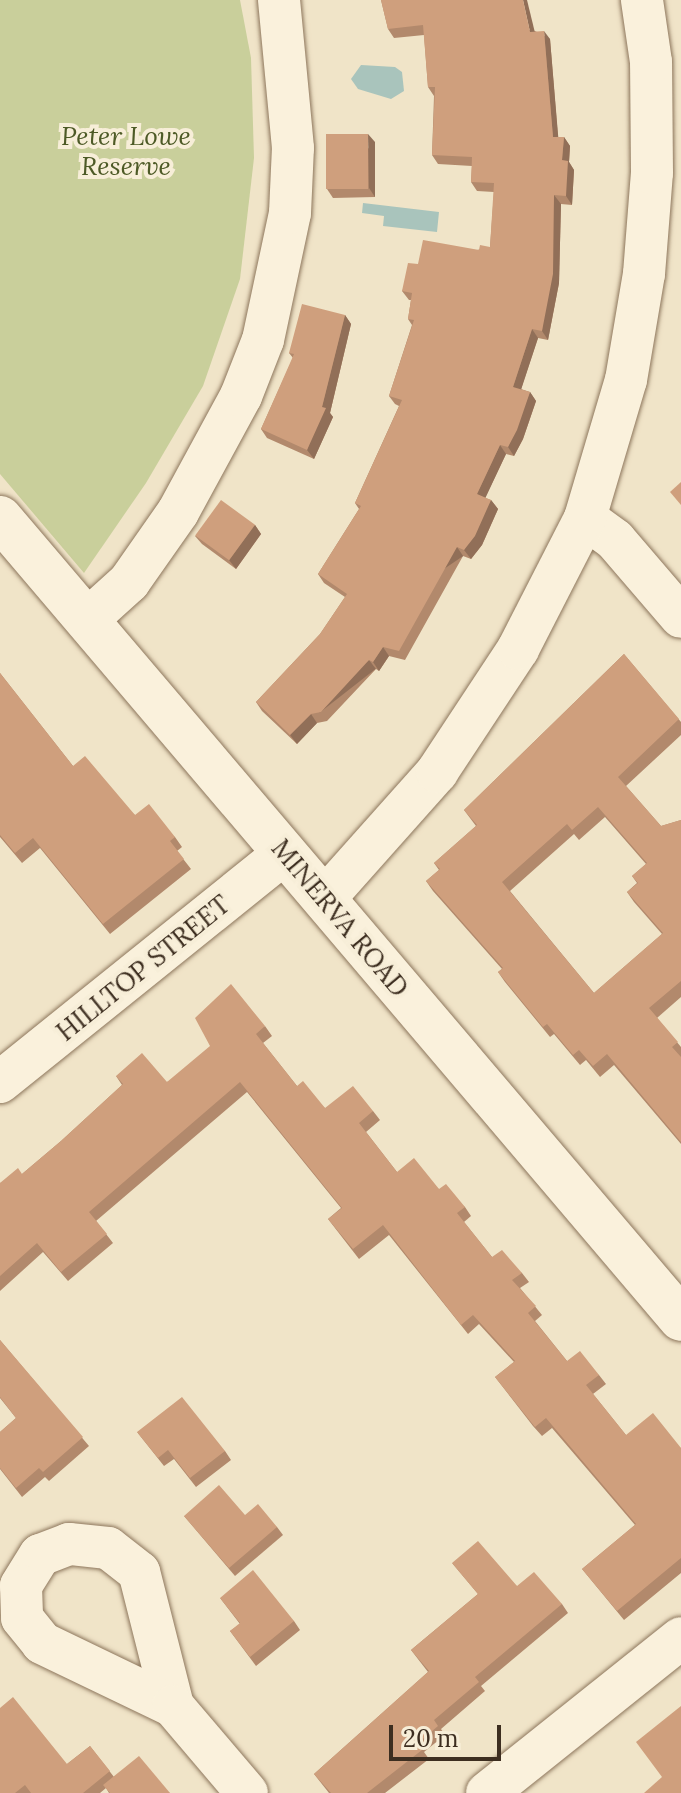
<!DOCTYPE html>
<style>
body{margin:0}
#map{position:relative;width:681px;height:1793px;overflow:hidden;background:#f0e4c8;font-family:Lora,serif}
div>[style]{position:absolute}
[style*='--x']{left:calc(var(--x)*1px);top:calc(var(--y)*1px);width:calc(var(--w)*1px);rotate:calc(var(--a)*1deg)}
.green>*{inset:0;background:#c9cf9b}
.water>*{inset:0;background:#a9c4bc}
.roads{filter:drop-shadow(0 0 2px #8d765c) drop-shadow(0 0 2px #8d765c)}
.minor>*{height:42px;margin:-21px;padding:0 21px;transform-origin:21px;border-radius:21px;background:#faf1dc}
.tertiary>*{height:44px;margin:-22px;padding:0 22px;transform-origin:22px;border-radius:22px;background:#faf1dc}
.wall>*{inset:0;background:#b2896c}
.shaded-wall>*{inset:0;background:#916f58;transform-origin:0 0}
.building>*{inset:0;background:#cf9f7d;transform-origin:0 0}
span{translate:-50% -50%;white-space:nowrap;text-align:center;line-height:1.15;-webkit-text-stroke:8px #f7eed8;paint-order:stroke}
.park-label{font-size:26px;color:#4d5a26;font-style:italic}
.street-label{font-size:26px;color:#3d2e20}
.scale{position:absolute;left:389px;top:1725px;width:112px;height:36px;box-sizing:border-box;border:4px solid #3d2e20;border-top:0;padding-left:10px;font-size:24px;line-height:28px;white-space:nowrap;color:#3d2e20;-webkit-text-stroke:6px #f7eed8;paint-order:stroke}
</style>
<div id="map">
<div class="green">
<div style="clip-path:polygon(0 0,240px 0,251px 58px,254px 158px,240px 279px,203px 386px,146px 483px,84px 573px,0 474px)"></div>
</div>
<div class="water">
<div style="clip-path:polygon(361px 65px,395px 67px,402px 72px,404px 91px,391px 99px,358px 89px,351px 79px)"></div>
<div style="clip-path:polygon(363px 203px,439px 212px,437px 232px,383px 226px,384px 216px,362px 213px)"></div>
</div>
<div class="roads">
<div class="minor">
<div style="--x:585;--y:518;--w:37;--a:36"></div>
<div style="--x:615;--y:540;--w:101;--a:49.4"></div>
<div style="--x:87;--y:620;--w:57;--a:-42.1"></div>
<div style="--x:129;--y:582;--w:85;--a:-55"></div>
<div style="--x:178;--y:512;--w:132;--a:-61.5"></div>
<div style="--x:241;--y:396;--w:60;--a:-68.6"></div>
<div style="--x:263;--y:340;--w:130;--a:-78"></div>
<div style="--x:290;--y:213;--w:65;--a:-87.4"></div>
<div style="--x:293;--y:148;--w:149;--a:-95.4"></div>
<div style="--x:324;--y:899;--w:170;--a:-48.3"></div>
<div style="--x:437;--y:772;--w:147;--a:-56.6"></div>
<div style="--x:518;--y:649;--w:147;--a:-62.9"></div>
<div style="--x:585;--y:518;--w:144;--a:-73.5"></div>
<div style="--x:626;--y:380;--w:108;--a:-80.4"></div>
<div style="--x:644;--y:274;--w:101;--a:-85.5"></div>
<div style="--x:652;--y:173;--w:111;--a:-90.5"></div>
<div style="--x:651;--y:62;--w:63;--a:-98.3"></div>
<div style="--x:0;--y:1082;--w:366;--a:-38.8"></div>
<div style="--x:173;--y:1706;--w:138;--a:-104.2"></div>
<div style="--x:139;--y:1572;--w:39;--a:-142"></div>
<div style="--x:108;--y:1548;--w:39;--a:-174"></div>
<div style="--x:69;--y:1544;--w:31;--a:159"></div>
<div style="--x:40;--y:1555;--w:36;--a:122"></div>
<div style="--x:21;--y:1586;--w:32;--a:88"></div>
<div style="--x:22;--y:1618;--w:32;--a:51"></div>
<div style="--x:42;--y:1643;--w:145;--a:25.7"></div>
<div style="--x:173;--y:1706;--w:114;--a:49.6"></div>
<div style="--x:487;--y:1793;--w:248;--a:-38.6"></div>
</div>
<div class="tertiary">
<div style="--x:0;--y:518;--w:1051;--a:49.63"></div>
</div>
</div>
<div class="wall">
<div style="clip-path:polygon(381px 0,535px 31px,550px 39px,558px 137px,564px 137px,570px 146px,569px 162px,574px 170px,572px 205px,561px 204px,559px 283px,548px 340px,538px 338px,521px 389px,530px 392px,536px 401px,523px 439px,514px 456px,506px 454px,485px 498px,491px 500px,498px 509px,482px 545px,471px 559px,463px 556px,405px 660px,389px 656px,379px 671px,376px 669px,327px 721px,317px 723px,297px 744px,262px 711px,256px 702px,320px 634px,345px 597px,324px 583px,318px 574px,359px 509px,355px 503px,399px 406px,395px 404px,389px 396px,412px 325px,408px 319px,411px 300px,409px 300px,402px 291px,418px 264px,490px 247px,494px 192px,477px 191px,471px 182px,472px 166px,438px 164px,432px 155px,434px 96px,428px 87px,424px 35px,394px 38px,388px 29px)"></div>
<div style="clip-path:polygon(375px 142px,375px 197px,333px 198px,327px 189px)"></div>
<div style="clip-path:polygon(345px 315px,351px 324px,330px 413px,333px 417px,314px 459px,267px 438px,261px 429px,293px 358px,289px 353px)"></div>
<div style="clip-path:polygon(255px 525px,261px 534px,236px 569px,202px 544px,195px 536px)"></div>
<div style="clip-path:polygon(evenodd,624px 654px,681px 722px,681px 735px,626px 786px,661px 826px,681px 820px,681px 997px,657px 1018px,681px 1047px,681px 1144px,614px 1065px,600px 1077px,586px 1060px,580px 1065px,554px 1034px,550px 1037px,505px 982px,498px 972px,502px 969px,433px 891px,426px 881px,439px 870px,434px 863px,476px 826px,464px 810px,624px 654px,605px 817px,646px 864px,632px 876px,637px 883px,627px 892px,634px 902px,662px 934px,594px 993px,510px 891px,574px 834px,579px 840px,605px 817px)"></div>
<div style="clip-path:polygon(0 673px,73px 766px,135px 815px,175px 837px,182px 847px,177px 851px,191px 869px,110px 934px,40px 848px,22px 863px,0 837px)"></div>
<div style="clip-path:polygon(265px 1026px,272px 1036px,263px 1043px,297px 1086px,325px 1108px,373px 1111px,380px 1120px,366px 1132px,397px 1172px,439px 1189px,465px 1207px,471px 1216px,464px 1222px,492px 1257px,522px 1273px,529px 1282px,520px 1288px,542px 1315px,535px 1321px,567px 1361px,599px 1375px,606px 1384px,593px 1394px,626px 1435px,681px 1448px,681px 1573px,624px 1620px,582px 1569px,635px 1525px,552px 1428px,542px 1436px,533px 1426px,495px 1377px,514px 1362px,479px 1324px,468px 1334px,389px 1235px,359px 1259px,328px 1219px,341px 1208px,247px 1092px,96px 1221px,113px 1243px,68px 1281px,43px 1252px,0 1291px,0 1183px,22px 1174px,61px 1141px,122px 1085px,116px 1076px,167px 1082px)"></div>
<div style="clip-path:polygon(0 1340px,89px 1446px,49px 1481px,45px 1477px,22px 1497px,0 1469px,0 1432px,16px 1418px,0 1398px)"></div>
<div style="clip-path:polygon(137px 1432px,225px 1451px,231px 1460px,196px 1487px,174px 1459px,164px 1466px)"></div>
<div style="clip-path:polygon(245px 1515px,277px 1527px,283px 1535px,235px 1576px,184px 1516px)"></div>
<div style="clip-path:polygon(452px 1563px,517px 1586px,562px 1604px,568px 1613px,481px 1686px,485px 1691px,441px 1729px,445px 1735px,424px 1752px,429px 1759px,385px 1793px,329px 1793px,314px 1774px,428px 1672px,411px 1650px,478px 1594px)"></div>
<div style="clip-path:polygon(220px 1598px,294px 1621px,300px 1630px,256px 1666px,230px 1631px,240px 1624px)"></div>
<div style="clip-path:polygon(90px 1746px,114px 1777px,170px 1793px,109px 1793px,106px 1788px,100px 1793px,0 1793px,67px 1764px)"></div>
</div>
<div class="shaded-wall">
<div style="clip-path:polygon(523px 0,527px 0,537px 41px,530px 32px)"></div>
<div style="clip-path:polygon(544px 31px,550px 39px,559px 146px,553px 137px)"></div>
<div style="clip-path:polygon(368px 134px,375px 142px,375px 197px,369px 188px)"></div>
<div style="clip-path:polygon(564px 137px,570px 146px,569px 162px,574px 170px,572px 205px,566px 196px,562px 160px)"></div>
<div style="clip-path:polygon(554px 195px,561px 204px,559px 283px,548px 340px,542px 331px)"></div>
<div style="clip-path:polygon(345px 315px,351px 324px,330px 413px,333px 417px,314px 459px,307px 450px,322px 407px)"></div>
<div style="clip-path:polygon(532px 329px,538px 338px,519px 396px,513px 387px)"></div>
<div style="clip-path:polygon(530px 392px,536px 401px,523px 439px,514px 456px,508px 447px)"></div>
<div style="clip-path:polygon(500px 445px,506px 454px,483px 503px,477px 494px)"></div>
<div style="clip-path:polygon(491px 500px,498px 509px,482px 545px,471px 559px,464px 550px)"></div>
<div style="clip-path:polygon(255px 525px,261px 534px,236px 569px,229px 560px)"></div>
<div style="left:457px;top:547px;width:11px;height:119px;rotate:56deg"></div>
<div style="clip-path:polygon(383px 647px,389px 656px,379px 671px,373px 662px)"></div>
<div style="left:369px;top:660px;width:11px;height:71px;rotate:52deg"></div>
<div style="clip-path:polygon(311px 714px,317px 723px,297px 744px,290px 735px)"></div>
</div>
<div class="building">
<div style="clip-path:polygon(381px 0,523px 0,530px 32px,544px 31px,553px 137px,564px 137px,562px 160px,568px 161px,566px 196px,554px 195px,553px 274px,542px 331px,532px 329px,513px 387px,530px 392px,517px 430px,508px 447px,500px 445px,477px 494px,491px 500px,475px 536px,464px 550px,457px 547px,399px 651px,383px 647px,373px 662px,369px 660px,321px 712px,311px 714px,290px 735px,256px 702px,320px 634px,347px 594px,318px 574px,361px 506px,355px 503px,402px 400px,389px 396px,414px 320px,408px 319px,412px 293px,402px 291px,408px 263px,418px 264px,423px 240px,479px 250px,480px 245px,490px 247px,494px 183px,471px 182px,472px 157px,432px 155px,435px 87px,428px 87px,423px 25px,388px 29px)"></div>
<div style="left:326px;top:134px;width:42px;height:55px"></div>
<div style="clip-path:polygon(302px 304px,345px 315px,322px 407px,326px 408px,307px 450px,261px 429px,294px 354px,289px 353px)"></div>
<div style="clip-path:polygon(681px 482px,681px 505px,670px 492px)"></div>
<div style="left:221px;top:500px;width:42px;height:44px;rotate:36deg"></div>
<div style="clip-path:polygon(evenodd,624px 654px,679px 719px,618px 777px,661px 826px,681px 820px,681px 981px,649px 1008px,678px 1042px,672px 1047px,681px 1057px,681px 1142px,607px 1054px,593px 1066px,579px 1050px,573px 1055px,547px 1024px,543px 1027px,498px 972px,503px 968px,426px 881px,440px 869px,434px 863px,477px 825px,464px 810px,624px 654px,598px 807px,647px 863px,632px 876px,638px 883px,627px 892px,663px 933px,594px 993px,502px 882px,567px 824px,572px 830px,598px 807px)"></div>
<div style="clip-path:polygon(0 673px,73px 766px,85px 756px,135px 815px,149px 804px,175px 837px,170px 841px,184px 859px,103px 924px,33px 838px,15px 853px,0 835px)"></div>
<div style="clip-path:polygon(231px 984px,265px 1026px,256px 1034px,297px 1086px,303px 1081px,325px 1108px,353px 1086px,373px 1111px,359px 1123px,397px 1172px,414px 1158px,439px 1189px,446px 1184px,465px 1207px,457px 1213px,492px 1257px,502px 1250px,522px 1273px,512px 1280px,536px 1306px,528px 1313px,567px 1361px,580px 1351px,599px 1375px,586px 1385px,626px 1435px,653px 1413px,681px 1448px,681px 1558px,617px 1611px,582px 1569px,636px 1524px,546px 1418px,535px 1427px,495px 1377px,515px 1361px,473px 1315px,461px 1325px,383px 1225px,353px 1249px,328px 1219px,342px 1208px,240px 1082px,89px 1212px,107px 1234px,61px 1272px,37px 1243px,0 1276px,0 1183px,18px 1168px,22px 1174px,61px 1141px,123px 1084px,116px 1076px,142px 1053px,167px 1082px,210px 1046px,195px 1018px)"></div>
<div style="clip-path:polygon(0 1340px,83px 1437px,43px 1472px,39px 1468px,16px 1488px,0 1468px,0 1432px,16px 1418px,0 1397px)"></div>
<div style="clip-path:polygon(182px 1397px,225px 1451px,190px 1478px,168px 1450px,158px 1458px,137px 1432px)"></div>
<div style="clip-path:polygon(219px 1485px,245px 1515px,258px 1504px,277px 1527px,229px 1568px,184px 1516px)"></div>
<div style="clip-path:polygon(478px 1541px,517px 1586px,534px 1572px,562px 1604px,475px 1677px,479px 1682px,434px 1720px,438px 1726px,417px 1744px,422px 1750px,367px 1793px,331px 1793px,314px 1774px,429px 1671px,411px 1650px,478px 1594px,452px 1563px)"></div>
<div style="clip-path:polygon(253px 1570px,294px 1621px,250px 1657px,230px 1631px,240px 1623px,220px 1598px)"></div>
<div style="clip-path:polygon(13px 1697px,67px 1764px,90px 1746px,110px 1771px,83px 1793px,31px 1793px,25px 1785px,15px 1793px,0 1793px,0 1708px)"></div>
<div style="clip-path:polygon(681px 1706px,681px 1793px,644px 1793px,662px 1777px,636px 1742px)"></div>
<div style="clip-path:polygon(139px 1756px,170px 1793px,110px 1793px,103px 1785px)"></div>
</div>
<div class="park-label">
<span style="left:126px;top:151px">Peter Lowe<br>Reserve</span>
</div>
<div class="street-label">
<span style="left:340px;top:918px;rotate:50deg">MINERVA ROAD</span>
<span style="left:143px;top:968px;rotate:-39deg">HILLTOP STREET</span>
</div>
<div class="scale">20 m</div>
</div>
